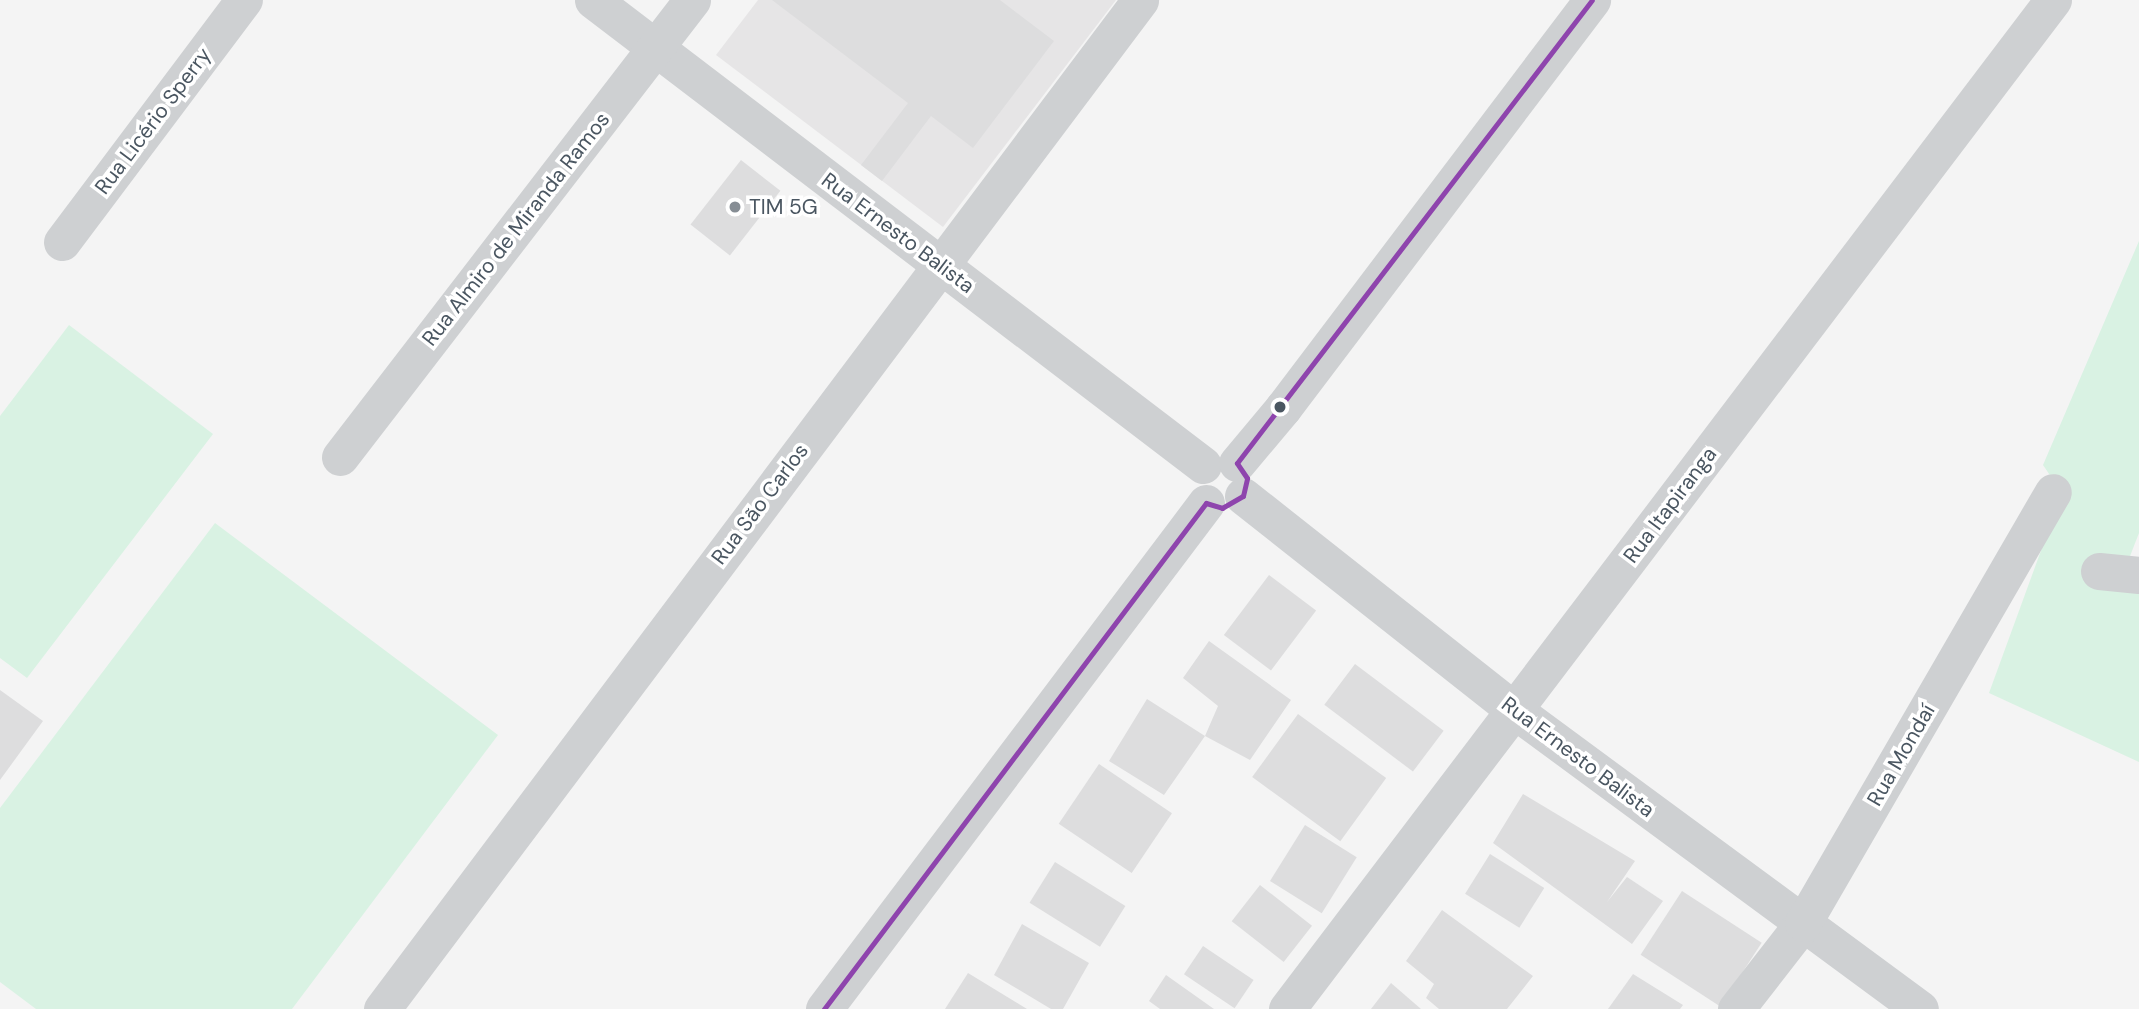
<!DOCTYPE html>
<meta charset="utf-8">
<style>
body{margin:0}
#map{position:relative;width:2139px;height:1009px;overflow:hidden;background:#f4f4f4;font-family:"DM Sans",sans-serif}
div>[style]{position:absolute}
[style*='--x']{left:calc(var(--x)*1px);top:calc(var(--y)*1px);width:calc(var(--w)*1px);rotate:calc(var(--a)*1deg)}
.education>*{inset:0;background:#e6e5e6}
.green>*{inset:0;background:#d9f2e3}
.building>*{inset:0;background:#ddddde;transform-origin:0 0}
.minor>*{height:37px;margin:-18.5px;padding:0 18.5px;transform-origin:18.5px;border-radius:18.5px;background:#ced0d2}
.bus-1>*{height:5px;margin:-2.5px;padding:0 2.5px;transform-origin:2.5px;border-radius:2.5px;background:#8e44ad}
.dots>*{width:19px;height:19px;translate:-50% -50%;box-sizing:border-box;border:4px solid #fff;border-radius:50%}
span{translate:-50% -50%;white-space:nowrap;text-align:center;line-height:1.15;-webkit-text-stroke:7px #fff;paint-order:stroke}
.street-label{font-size:21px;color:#4a5661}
.poi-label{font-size:21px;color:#4a5661}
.left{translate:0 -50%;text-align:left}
</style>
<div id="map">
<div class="education">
<div style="clip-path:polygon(758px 0,1116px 0,943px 227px,716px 55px)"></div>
</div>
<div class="green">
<div style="clip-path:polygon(2139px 241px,2139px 533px,2125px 569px,2139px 577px,2139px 762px,1989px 693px,2062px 493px,2043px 465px)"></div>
<div style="clip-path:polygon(69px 325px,213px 434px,27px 678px,0 658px,0 416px)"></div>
<div style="clip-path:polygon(215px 523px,498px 735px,292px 1009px,36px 1009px,0 982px,0 808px)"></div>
</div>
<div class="building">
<div style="clip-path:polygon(772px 0,1000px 0,1054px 41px,973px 148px,931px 116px,882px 181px,861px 165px,908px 103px)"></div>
<div style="left:741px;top:160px;width:50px;height:82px;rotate:38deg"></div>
<div style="left:1269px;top:575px;width:59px;height:75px;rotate:37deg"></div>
<div style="clip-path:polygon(1209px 641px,1291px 700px,1250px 760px,1205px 736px,1164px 795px,1109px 761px,1147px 699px,1205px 736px,1218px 706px,1183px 678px)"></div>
<div style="left:1355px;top:664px;width:111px;height:51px;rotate:37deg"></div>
<div style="clip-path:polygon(0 690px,43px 721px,0 780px)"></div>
<div style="left:1298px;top:714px;width:109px;height:78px;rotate:36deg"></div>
<div style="left:1099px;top:764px;width:88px;height:72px;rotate:34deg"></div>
<div style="clip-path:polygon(1523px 794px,1635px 861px,1607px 902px,1627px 877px,1663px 901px,1632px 944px,1493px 843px)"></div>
<div style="left:1305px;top:825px;width:61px;height:66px;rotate:32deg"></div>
<div style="left:1490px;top:854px;width:64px;height:47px;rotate:32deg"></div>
<div style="left:1055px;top:862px;width:83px;height:48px;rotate:32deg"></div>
<div style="left:1260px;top:885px;width:66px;height:46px;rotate:38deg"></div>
<div style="left:1682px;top:891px;width:95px;height:76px;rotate:33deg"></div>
<div style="clip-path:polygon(1442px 910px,1533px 976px,1507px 1009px,1439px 1009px,1426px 998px,1434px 984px,1406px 961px)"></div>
<div style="clip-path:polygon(1022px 924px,1089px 963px,1063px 1009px,1051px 1009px,994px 975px)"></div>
<div style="left:1203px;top:946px;width:61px;height:34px;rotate:34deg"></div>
<div style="clip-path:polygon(968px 973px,1027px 1009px,945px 1009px)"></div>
<div style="clip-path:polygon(1633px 974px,1683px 1005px,1680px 1009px,1608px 1009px)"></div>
<div style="clip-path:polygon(1166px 975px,1214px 1009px,1160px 1009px,1149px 1001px)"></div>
<div style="clip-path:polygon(1391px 983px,1421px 1009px,1371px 1009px)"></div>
</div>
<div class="minor">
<div style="--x:593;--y:0;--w:767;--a:37.32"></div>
<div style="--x:62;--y:242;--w:303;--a:-53.1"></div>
<div style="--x:340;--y:457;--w:577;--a:-52.4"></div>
<div style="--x:1237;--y:463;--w:72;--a:-50.1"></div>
<div style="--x:1283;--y:408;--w:512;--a:-52.86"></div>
<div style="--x:1243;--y:496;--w:345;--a:38.3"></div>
<div style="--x:1514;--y:710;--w:504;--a:36.37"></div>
<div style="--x:2099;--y:571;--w:40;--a:5.7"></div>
<div style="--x:382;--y:1009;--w:1262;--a:-53.08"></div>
<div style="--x:824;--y:1009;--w:634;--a:-52.95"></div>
<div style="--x:1287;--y:1009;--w:1267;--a:-52.8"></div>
<div style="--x:1736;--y:1009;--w:109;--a:-52.1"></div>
<div style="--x:1803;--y:923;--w:498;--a:-59.9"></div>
</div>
<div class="bus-1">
<div style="--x:824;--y:1009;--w:634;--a:-52.95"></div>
<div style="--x:1206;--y:503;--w:17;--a:17"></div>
<div style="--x:1222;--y:508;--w:24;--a:-30"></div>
<div style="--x:1243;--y:496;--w:18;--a:-77"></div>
<div style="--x:1247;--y:478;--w:18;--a:-124"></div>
<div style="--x:1237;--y:463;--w:583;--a:-52.52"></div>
</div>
<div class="dots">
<div style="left:735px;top:207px;background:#868d94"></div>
<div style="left:1280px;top:407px;background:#4a5661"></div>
</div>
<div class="street-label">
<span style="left:153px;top:121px;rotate:-53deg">Rua Licério Sperry</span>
<span style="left:516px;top:229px;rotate:-52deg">Rua Almiro de Miranda Ramos</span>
<span style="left:898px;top:233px;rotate:37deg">Rua Ernesto Balista</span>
<span style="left:760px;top:504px;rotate:-53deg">Rua São Carlos</span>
<span style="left:1670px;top:505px;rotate:-53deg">Rua Itapiranga</span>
<span style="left:1901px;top:755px;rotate:-60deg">Rua Mondaí</span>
<span style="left:1578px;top:757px;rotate:37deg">Rua Ernesto Balista</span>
</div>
<div class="poi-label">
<span class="left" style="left:749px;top:207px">TIM 5G</span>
</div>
</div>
